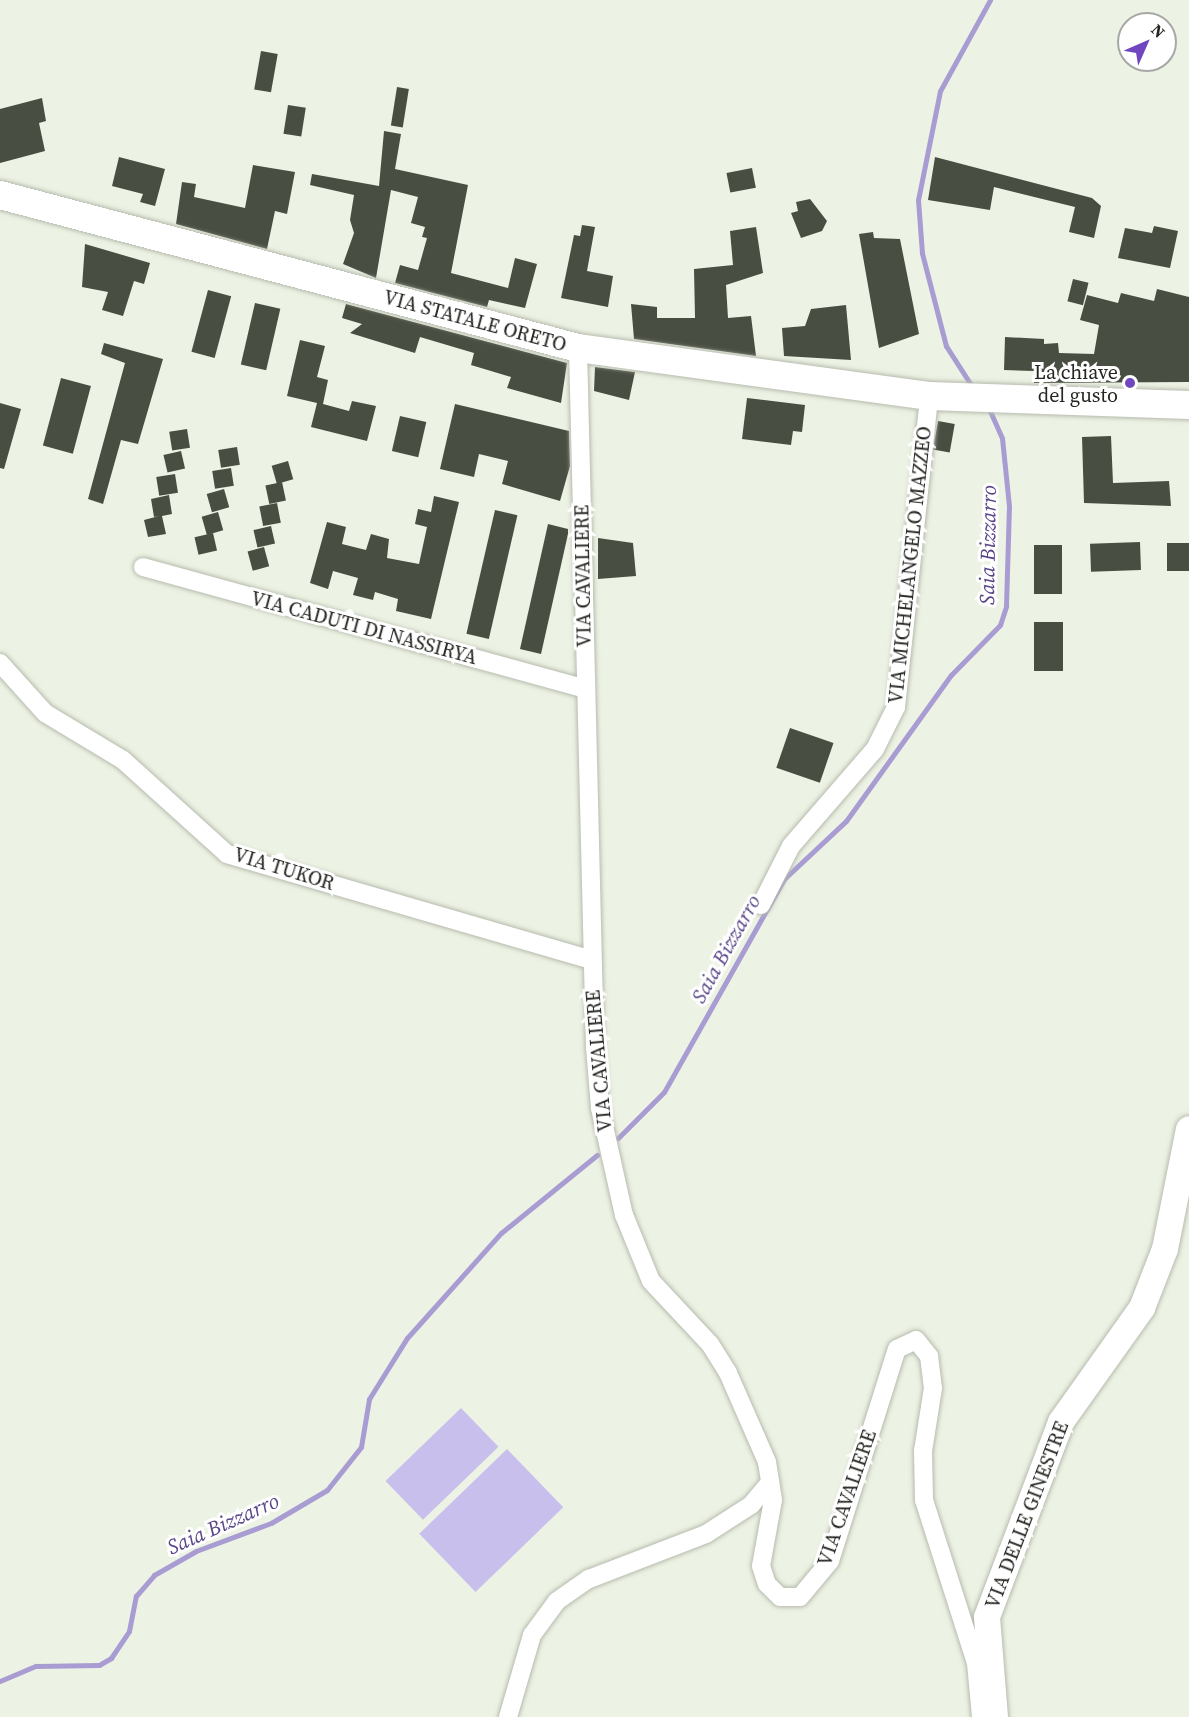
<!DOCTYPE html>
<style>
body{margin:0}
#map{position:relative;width:1189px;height:1717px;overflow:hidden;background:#edf3e4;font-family:"Source Serif 4",serif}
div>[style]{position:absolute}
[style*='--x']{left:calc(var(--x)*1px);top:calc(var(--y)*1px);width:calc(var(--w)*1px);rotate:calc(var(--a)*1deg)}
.green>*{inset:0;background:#c9bfed;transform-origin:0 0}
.stream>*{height:5px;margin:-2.5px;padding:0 2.5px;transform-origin:2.5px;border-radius:2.5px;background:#a89cd2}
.building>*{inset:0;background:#494e42;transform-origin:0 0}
.roads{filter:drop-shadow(0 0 2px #b6bbae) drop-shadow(0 0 2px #b6bbae)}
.street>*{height:18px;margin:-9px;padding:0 9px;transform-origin:9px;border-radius:9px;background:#fff}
.secondary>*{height:26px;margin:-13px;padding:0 13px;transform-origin:13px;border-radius:13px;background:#fff}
.primary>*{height:28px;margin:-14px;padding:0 14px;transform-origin:14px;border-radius:14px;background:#fff}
.dots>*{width:16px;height:16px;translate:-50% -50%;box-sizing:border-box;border:3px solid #fff;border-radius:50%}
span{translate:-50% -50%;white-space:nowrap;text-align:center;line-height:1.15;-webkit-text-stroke:6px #fff;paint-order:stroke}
.street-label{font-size:20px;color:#242621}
.poi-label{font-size:20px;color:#242621}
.right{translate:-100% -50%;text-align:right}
.water-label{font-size:21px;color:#594588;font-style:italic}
.north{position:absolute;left:1117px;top:12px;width:60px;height:60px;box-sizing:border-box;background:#fff;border:2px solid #a7a8a6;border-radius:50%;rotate:45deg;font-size:16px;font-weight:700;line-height:24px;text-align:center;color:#242621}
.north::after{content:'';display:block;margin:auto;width:21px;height:27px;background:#7147bf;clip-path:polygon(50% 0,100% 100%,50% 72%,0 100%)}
</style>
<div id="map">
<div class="green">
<div style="left:461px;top:1408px;width:54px;height:105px;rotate:46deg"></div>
<div style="left:507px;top:1449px;width:81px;height:122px;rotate:46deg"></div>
</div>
<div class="stream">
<div style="--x:973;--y:388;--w:50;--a:-122.7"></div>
<div style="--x:946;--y:346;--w:96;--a:-104.5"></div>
<div style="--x:922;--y:253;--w:53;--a:-94.3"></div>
<div style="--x:918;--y:200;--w:111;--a:-78.6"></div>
<div style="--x:940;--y:91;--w:104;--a:-61.2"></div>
<div style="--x:618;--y:1138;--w:65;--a:-45"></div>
<div style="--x:664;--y:1092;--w:244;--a:-60.6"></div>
<div style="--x:784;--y:879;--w:85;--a:-43.1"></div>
<div style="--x:846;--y:821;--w:180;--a:-54.3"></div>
<div style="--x:951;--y:675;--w:70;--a:-45.6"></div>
<div style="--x:1000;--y:625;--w:20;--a:-72"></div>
<div style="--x:1006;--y:606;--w:100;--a:-88.3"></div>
<div style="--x:1009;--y:506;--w:68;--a:-95.9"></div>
<div style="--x:1002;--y:438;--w:34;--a:-114"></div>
<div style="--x:0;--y:1681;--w:39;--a:-23"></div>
<div style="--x:36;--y:1666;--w:63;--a:-0.9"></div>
<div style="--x:99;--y:1665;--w:14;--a:-30"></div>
<div style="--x:111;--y:1658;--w:32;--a:-56"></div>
<div style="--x:129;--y:1631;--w:36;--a:-79"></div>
<div style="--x:136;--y:1596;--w:28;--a:-49"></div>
<div style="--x:154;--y:1575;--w:48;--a:-29.7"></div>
<div style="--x:196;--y:1551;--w:80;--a:-20.5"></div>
<div style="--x:271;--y:1523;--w:65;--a:-30.5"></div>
<div style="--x:327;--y:1490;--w:55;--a:-51.7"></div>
<div style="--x:361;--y:1447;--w:49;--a:-80.5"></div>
<div style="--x:369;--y:1399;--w:72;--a:-58.1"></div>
<div style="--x:407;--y:1338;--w:141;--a:-48.2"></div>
<div style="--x:501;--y:1233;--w:124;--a:-39.1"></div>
</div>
<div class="building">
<div style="left:261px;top:51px;width:17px;height:39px;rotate:10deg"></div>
<div style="left:397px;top:87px;width:12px;height:39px;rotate:9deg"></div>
<div style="clip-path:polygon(42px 98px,46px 121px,39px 123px,45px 151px,0 163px,0 109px)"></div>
<div style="left:288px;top:105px;width:18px;height:29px;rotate:9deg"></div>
<div style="clip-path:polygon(384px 131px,401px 134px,395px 169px,468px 185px,451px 273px,508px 288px,515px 258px,537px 264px,525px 308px,489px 300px,487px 307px,395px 283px,400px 265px,418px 270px,427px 238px,422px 237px,425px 227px,411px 223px,418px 197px,391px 190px,376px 278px,343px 264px,354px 233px,350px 220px,354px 195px,310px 185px,312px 174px,379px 186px)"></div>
<div style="clip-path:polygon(119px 157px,165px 169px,155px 206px,140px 202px,143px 194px,112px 186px)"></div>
<div style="clip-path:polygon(935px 157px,1092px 198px,1101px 206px,1094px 238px,1069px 232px,1075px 207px,994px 187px,990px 210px,928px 200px)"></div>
<div style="clip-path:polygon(253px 165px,295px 172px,287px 214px,275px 211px,267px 249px,176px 224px,182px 182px,196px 184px,194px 197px,245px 208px)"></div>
<div style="left:752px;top:168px;width:20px;height:26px;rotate:79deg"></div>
<div style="clip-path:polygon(810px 199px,827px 221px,822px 231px,801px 238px,791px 213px,798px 211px,796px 202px)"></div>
<div style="clip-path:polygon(582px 225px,595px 227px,587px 271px,613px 276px,608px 307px,561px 298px,574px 235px,580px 236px)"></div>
<div style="clip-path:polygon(1154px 226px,1178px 231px,1170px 268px,1118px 258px,1125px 228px,1152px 233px)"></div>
<div style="clip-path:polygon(756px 227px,763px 273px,726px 285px,728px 318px,751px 316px,756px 356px,634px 339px,631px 304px,657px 307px,657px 318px,695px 318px,694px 269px,733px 265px,730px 231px)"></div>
<div style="clip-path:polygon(873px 232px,874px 238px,900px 239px,919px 334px,879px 348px,859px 234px)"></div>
<div style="clip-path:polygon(85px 244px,150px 263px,144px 284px,134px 281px,123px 316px,102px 310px,108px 292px,82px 287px)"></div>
<div style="left:1073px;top:279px;width:16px;height:23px;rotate:14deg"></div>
<div style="clip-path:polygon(1157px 289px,1189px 297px,1189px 382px,1034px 383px,1034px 371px,1004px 370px,1005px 337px,1044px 339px,1044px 344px,1058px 343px,1059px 353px,1094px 354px,1099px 325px,1080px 320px,1087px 295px,1118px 303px,1121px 293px,1154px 301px)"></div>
<div style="left:208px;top:290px;width:24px;height:64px;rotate:15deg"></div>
<div style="left:255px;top:303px;width:26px;height:63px;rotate:13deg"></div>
<div style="clip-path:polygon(346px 304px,567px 363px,561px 403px,507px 388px,511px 377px,471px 365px,474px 353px,420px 337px,415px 353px,350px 333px,362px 324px,342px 318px)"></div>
<div style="clip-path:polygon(846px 305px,851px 360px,784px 356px,782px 328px,805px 326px,811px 309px)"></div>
<div style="clip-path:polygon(300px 340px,325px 346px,317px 377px,328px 380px,323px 404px,349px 411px,352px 401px,376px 406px,367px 441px,311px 427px,317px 403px,287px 396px)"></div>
<div style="clip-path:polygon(104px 343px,163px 359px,138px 444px,121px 440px,103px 504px,88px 499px,125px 363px,101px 354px)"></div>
<div style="clip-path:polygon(595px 367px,635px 372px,629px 400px,594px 391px)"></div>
<div style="left:61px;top:378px;width:31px;height:70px;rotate:15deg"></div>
<div style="clip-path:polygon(747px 398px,805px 405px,802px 432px,793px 431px,791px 445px,742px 439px)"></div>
<div style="clip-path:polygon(0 403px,21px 409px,4px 469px,0 468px)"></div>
<div style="clip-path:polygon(455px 404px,569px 431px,570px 466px,560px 501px,502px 484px,508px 461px,479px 454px,474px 477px,440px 469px)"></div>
<div style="left:400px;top:416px;width:27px;height:36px;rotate:13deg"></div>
<div style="left:938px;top:421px;width:17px;height:29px;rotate:10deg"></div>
<div style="left:187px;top:429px;width:19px;height:18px;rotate:81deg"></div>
<div style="clip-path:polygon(1111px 436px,1113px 483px,1169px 481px,1171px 506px,1084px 503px,1082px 437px)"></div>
<div style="left:237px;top:447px;width:18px;height:19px;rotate:81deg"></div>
<div style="left:181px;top:451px;width:18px;height:18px;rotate:77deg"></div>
<div style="left:288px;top:461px;width:19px;height:17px;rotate:74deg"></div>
<div style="left:231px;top:468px;width:18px;height:19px;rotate:81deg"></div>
<div style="left:175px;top:474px;width:19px;height:19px;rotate:81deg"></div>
<div style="left:282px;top:482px;width:19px;height:17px;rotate:78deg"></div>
<div style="left:224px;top:489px;width:19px;height:18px;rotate:74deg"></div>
<div style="clip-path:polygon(169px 495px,172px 514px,162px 516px,166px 534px,148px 537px,144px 520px,159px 516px,154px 517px,151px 499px)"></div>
<div style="clip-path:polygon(434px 496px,459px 502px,431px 619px,396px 611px,398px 599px,375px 592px,373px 600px,353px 595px,358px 578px,333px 571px,328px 589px,310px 583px,327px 522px,346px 527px,342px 544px,366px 550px,371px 534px,389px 539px,387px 558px,419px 564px,427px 527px,415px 524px,418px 509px,431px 512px)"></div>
<div style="left:277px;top:503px;width:20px;height:18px;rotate:79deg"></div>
<div style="left:495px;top:510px;width:23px;height:127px;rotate:13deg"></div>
<div style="left:218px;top:512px;width:19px;height:17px;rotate:74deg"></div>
<div style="clip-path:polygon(548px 524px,568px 529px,568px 534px,541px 654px,520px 649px)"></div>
<div style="left:271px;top:526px;width:18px;height:18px;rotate:77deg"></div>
<div style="left:213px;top:533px;width:18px;height:19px;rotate:77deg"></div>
<div style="clip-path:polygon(598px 538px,633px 543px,636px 576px,598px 579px)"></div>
<div style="left:1140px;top:542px;width:28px;height:50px;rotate:88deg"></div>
<div style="left:1167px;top:543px;width:22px;height:28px"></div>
<div style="left:1034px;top:545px;width:28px;height:49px"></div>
<div style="left:264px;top:547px;width:20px;height:17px;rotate:75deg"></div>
<div style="left:1034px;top:622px;width:29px;height:49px"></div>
<div style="left:790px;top:728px;width:46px;height:42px;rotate:19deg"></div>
</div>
<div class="roads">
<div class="street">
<div style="--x:578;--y:348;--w:699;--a:88.61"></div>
<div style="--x:595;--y:1047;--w:61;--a:85.3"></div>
<div style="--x:600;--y:1108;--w:110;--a:77.4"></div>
<div style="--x:624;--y:1215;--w:71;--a:67.8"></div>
<div style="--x:651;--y:1281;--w:86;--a:46.9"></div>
<div style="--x:710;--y:1344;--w:34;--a:58"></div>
<div style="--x:728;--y:1373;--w:97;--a:66.3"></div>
<div style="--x:767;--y:1462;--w:38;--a:81"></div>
<div style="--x:773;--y:1500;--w:67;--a:100.3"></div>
<div style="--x:761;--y:1566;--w:19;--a:72"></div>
<div style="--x:767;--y:1584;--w:18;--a:45"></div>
<div style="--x:780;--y:1597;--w:20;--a:0"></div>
<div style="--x:800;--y:1597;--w:47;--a:-50.2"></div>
<div style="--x:830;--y:1561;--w:222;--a:-72.5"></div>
<div style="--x:897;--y:1349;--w:21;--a:-25"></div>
<div style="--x:916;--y:1340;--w:21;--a:51"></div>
<div style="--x:929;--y:1356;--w:32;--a:83"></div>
<div style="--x:933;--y:1388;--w:64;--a:99"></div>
<div style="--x:923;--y:1451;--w:49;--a:88.8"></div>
<div style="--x:924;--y:1500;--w:171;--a:72.3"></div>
<div style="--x:976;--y:1663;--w:54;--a:84.7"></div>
<div style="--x:143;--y:567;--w:459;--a:15.4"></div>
<div style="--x:0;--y:663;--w:67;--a:48"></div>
<div style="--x:45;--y:713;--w:91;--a:31.1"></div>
<div style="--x:123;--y:760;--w:140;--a:42.1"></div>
<div style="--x:227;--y:854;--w:379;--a:16.2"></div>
<div style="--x:761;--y:905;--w:66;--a:-63"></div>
<div style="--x:791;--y:846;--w:128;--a:-49.1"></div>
<div style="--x:875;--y:749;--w:47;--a:-63.4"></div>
<div style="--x:896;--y:707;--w:313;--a:-83.9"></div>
<div style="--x:508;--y:1717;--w:85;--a:-73.7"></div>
<div style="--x:532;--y:1635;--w:42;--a:-53.7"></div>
<div style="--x:557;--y:1601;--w:39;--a:-35"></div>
<div style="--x:589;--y:1579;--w:125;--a:-21"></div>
<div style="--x:706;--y:1534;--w:54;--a:-32.8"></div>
<div style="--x:751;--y:1505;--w:30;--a:-50"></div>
</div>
<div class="secondary">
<div style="--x:995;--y:1717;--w:100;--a:-94.6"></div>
<div style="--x:987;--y:1617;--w:209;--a:-69.2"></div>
<div style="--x:1061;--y:1422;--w:140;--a:-54.6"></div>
<div style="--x:1142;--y:1308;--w:63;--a:-68.7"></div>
<div style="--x:1165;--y:1249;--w:122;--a:-78.7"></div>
</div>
<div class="primary">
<div style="--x:0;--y:195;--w:598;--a:14.83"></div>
<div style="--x:578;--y:348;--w:354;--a:7.8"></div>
<div style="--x:929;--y:396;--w:260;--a:2"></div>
</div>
</div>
<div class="dots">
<div style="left:1130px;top:383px;background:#7147bf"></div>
</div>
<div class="street-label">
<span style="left:475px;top:321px;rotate:15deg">VIA STATALE ORETO</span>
<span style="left:910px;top:565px;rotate:-84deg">VIA MICHELANGELO MAZZEO</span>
<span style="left:583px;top:576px;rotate:-91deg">VIA CAVALIERE</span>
<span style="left:364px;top:628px;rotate:15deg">VIA CADUTI DI NASSIRYA</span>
<span style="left:284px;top:869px;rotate:17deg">VIA TUKOR</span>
<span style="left:599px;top:1061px;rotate:-95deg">VIA CAVALIERE</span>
<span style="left:847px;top:1498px;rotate:-71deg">VIA CAVALIERE</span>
<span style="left:1027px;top:1515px;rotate:-69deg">VIA DELLE GINESTRE</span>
</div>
<div class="poi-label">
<span class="right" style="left:1118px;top:384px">La chiave<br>del gusto</span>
</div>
<div class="water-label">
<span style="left:988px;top:545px;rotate:-89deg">Saia Bizzarro</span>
<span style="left:726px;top:949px;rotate:-61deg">Saia Bizzarro</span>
<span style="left:223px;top:1524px;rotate:-24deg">Saia Bizzarro</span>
</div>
<div class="north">N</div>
</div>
